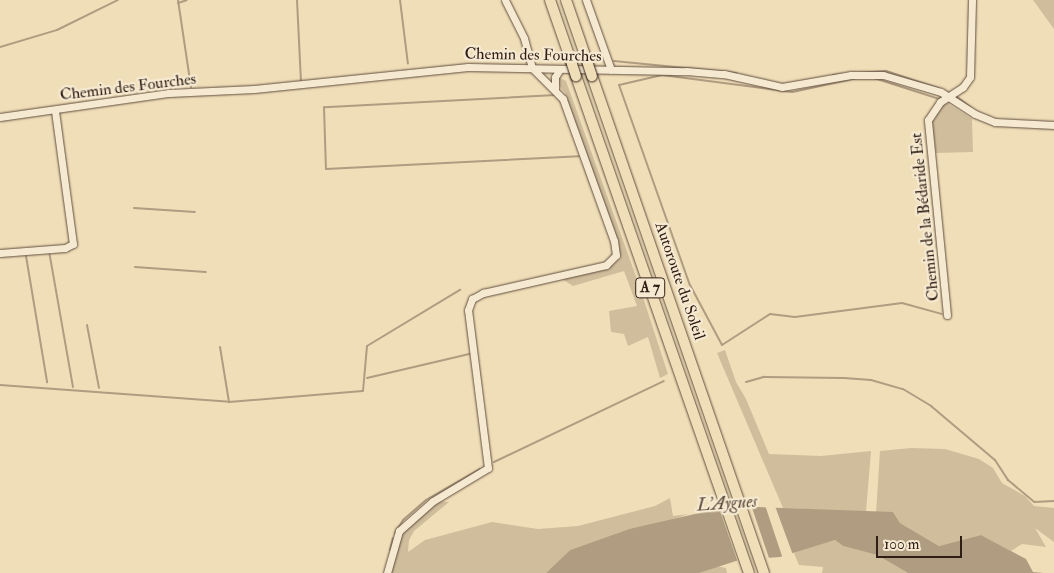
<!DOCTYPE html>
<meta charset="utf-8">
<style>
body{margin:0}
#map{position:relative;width:1054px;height:573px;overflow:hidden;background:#f0deb8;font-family:"IM FELL Double Pica",serif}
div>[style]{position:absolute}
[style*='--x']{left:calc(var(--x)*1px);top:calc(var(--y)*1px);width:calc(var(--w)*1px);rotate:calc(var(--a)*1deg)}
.green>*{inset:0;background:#cfbd9c}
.water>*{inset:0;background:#af9c81}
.pier>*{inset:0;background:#f0deb8}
.stream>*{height:2px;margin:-1px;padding:0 1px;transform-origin:1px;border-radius:1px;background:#af9c81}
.roads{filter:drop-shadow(0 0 1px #604d3e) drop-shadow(0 0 1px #604d3e)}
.minor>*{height:7px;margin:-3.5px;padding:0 3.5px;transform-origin:3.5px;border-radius:3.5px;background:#f5ead1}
.highway>*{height:10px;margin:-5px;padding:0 5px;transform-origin:5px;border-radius:5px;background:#f0deb8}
.bridges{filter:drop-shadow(0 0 1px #301d15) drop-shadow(0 0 1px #301d15)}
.highway-bridge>*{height:10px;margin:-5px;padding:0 5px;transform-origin:5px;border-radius:5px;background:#f0deb8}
span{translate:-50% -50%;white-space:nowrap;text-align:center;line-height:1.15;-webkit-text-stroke:4.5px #f5ead1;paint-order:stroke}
.shield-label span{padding:1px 4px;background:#f5ead1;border:1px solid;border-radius:4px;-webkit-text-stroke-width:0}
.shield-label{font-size:15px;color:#301d15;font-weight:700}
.street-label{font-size:16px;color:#301d15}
.water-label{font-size:18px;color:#5c493b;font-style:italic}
.scale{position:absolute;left:876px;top:536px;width:86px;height:22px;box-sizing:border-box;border:2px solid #301d15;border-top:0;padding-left:6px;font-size:15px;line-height:18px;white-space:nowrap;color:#301d15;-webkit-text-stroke:4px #f5ead1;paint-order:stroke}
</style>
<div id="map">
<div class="green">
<div style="clip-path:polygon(1034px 0,1054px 0,1054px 29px,1033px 0)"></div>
<div style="clip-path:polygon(558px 77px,566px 81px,638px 282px,668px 374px,660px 378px,648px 337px,628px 346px,624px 334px,611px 332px,609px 311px,637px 306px,624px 271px,573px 286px,562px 279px,611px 266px,621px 258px,565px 93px,557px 83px)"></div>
<div style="clip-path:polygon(947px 103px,972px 119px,973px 152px,936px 153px,931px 120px,938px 109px)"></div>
<div style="clip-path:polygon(725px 350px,736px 382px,746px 399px,769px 454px,821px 456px,871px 451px,866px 512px,783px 508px,717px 353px)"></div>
<div style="clip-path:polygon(911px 448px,945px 449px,979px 459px,993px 468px,1002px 483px,1025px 496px,1034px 506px,1054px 508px,1054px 542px,1035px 528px,1046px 547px,1022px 544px,1011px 551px,981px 535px,939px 546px,900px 523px,893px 512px,876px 513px,880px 451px)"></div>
<div style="clip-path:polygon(670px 498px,673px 516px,688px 514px,667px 522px,629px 529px,570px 550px,546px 573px,390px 573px,401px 533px,436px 501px,449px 502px,414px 531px,409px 540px,408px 552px,425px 540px,492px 522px,538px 529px,578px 526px,655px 506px)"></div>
<div style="clip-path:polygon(835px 540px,843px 546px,877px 555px,908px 573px,822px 573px,823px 567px,799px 565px,794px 553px,797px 550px)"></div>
<div style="clip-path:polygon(717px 566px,726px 568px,727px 573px,699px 573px)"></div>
</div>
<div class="water">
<div style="clip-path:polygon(756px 507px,893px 512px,900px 523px,939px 546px,981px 535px,1026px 559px,1033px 572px,1044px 573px,908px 573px,877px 555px,843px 546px,835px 540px,780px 557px,739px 560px,699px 573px,546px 573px,570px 550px,629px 529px,717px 509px)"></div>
</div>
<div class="pier">
<div style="clip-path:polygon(751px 505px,770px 561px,738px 563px,718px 506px)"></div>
<div style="clip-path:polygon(765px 505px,775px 506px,793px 555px,790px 557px,783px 559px)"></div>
</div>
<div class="stream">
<div style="--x:178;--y:0;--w:88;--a:81.5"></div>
<div style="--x:297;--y:0;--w:81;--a:87.2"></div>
<div style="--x:400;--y:0;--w:64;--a:82.9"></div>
<div style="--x:178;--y:3;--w:9;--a:-18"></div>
<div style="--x:0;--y:47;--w:59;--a:-16.6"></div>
<div style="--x:57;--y:30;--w:68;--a:-26.2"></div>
<div style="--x:614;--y:61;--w:123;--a:5.6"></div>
<div style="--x:833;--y:75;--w:53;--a:-4.3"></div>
<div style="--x:886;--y:71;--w:55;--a:18.1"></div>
<div style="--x:857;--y:78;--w:66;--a:167.8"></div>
<div style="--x:792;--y:92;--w:131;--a:-172.5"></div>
<div style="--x:662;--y:75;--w:44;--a:166.9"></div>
<div style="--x:619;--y:85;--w:212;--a:70.5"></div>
<div style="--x:690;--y:285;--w:68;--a:61.9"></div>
<div style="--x:722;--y:345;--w:57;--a:-32.9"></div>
<div style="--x:770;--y:314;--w:25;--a:7"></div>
<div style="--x:795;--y:317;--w:108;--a:-7.5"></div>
<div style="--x:902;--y:303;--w:41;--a:15.4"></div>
<div style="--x:874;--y:78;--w:68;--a:17.9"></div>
<div style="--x:556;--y:95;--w:232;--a:177"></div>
<div style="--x:324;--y:107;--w:62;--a:88.2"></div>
<div style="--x:326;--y:169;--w:253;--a:-2.9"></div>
<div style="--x:956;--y:96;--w:18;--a:38"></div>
<div style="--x:134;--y:208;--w:61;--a:3.8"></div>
<div style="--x:49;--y:251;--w:138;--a:80"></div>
<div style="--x:26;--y:256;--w:128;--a:80.5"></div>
<div style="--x:135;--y:267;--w:71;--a:4"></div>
<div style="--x:87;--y:325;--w:64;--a:79.2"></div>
<div style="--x:220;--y:347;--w:56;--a:80.7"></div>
<div style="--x:367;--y:378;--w:105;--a:-13.2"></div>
<div style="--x:746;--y:382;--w:19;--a:-16"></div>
<div style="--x:764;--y:377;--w:80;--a:0.7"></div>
<div style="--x:844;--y:378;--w:27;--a:4"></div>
<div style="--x:871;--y:380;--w:33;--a:16"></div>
<div style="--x:903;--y:389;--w:33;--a:31"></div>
<div style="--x:931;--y:406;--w:84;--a:40.2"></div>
<div style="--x:995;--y:460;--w:24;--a:57"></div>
<div style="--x:1008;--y:480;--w:34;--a:40"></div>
<div style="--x:1034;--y:502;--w:20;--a:-3"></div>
<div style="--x:0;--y:385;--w:230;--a:4.2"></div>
<div style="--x:229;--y:402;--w:134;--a:-4.7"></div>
<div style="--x:363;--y:391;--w:45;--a:-84.9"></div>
<div style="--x:367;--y:346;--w:109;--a:-31.1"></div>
<div style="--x:494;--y:462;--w:188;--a:-25.5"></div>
<div style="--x:395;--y:533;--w:15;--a:-58"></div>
<div style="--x:403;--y:520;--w:30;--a:-41"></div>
<div style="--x:426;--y:500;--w:62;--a:-29.9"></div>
<div style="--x:390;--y:550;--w:12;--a:-76"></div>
</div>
<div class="roads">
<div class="minor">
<div style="--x:586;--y:0;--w:74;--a:70.3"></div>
<div style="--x:555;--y:90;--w:13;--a:-90"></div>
<div style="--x:555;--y:77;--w:9;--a:-58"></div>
<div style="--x:0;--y:117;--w:171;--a:-8.1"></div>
<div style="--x:169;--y:93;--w:85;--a:-2.7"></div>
<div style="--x:254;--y:89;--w:215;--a:-5.9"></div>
<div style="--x:468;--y:67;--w:218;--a:1.1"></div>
<div style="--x:686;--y:71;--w:38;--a:5"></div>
<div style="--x:724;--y:74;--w:59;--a:12.6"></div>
<div style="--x:782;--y:87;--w:70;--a:-9.9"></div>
<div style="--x:851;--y:75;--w:32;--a:0"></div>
<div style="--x:883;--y:75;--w:60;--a:16.3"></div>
<div style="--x:941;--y:92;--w:40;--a:32.9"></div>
<div style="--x:975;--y:114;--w:22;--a:22"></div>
<div style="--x:995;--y:122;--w:59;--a:2.9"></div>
<div style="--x:0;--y:253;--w:65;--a:-4.4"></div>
<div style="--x:65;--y:248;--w:9;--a:-27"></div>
<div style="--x:73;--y:244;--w:135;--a:-97.7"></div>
<div style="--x:947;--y:315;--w:196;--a:-95.6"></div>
<div style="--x:928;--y:120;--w:22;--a:-56"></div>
<div style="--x:940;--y:102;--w:27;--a:-33"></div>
<div style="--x:963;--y:87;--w:12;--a:-55"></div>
<div style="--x:970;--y:77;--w:77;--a:-88.5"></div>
<div style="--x:387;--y:573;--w:44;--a:-74.1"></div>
<div style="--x:399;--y:531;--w:45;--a:-41.4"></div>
<div style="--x:433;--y:501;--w:64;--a:-31"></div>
<div style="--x:488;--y:468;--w:159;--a:-97.2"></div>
<div style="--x:468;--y:310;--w:12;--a:-70"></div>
<div style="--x:472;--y:299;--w:13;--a:-29"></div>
<div style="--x:483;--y:293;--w:126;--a:-12.8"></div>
<div style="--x:606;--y:265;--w:14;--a:-45"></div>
<div style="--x:616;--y:255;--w:14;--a:-98"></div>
<div style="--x:614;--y:241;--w:151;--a:-109.8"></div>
<div style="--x:563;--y:99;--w:44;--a:-135"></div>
<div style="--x:532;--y:68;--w:31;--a:-105"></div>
<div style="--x:524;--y:38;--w:42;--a:-116.6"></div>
</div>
<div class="highway">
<div style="--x:550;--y:0;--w:65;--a:71"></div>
<div style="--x:566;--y:0;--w:65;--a:71"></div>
<div style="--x:576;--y:76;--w:526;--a:70.81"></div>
<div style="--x:592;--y:76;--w:526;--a:70.91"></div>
</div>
</div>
<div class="bridges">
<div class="highway-bridge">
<div style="--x:571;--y:61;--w:16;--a:72"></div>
<div style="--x:587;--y:61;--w:16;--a:72"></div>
</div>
</div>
<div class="shield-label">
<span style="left:650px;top:288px">A 7</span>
</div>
<div class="street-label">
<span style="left:533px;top:55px;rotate:1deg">Chemin des Fourches</span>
<span style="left:128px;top:87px;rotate:-7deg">Chemin des Fourches</span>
<span style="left:925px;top:217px;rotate:-96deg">Chemin de la Bédaride Est</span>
<span style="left:680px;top:281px;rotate:71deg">Autoroute du Soleil</span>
</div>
<div class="water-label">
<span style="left:727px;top:504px;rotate:-4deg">L'Aygues</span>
</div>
<div class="scale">100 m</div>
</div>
